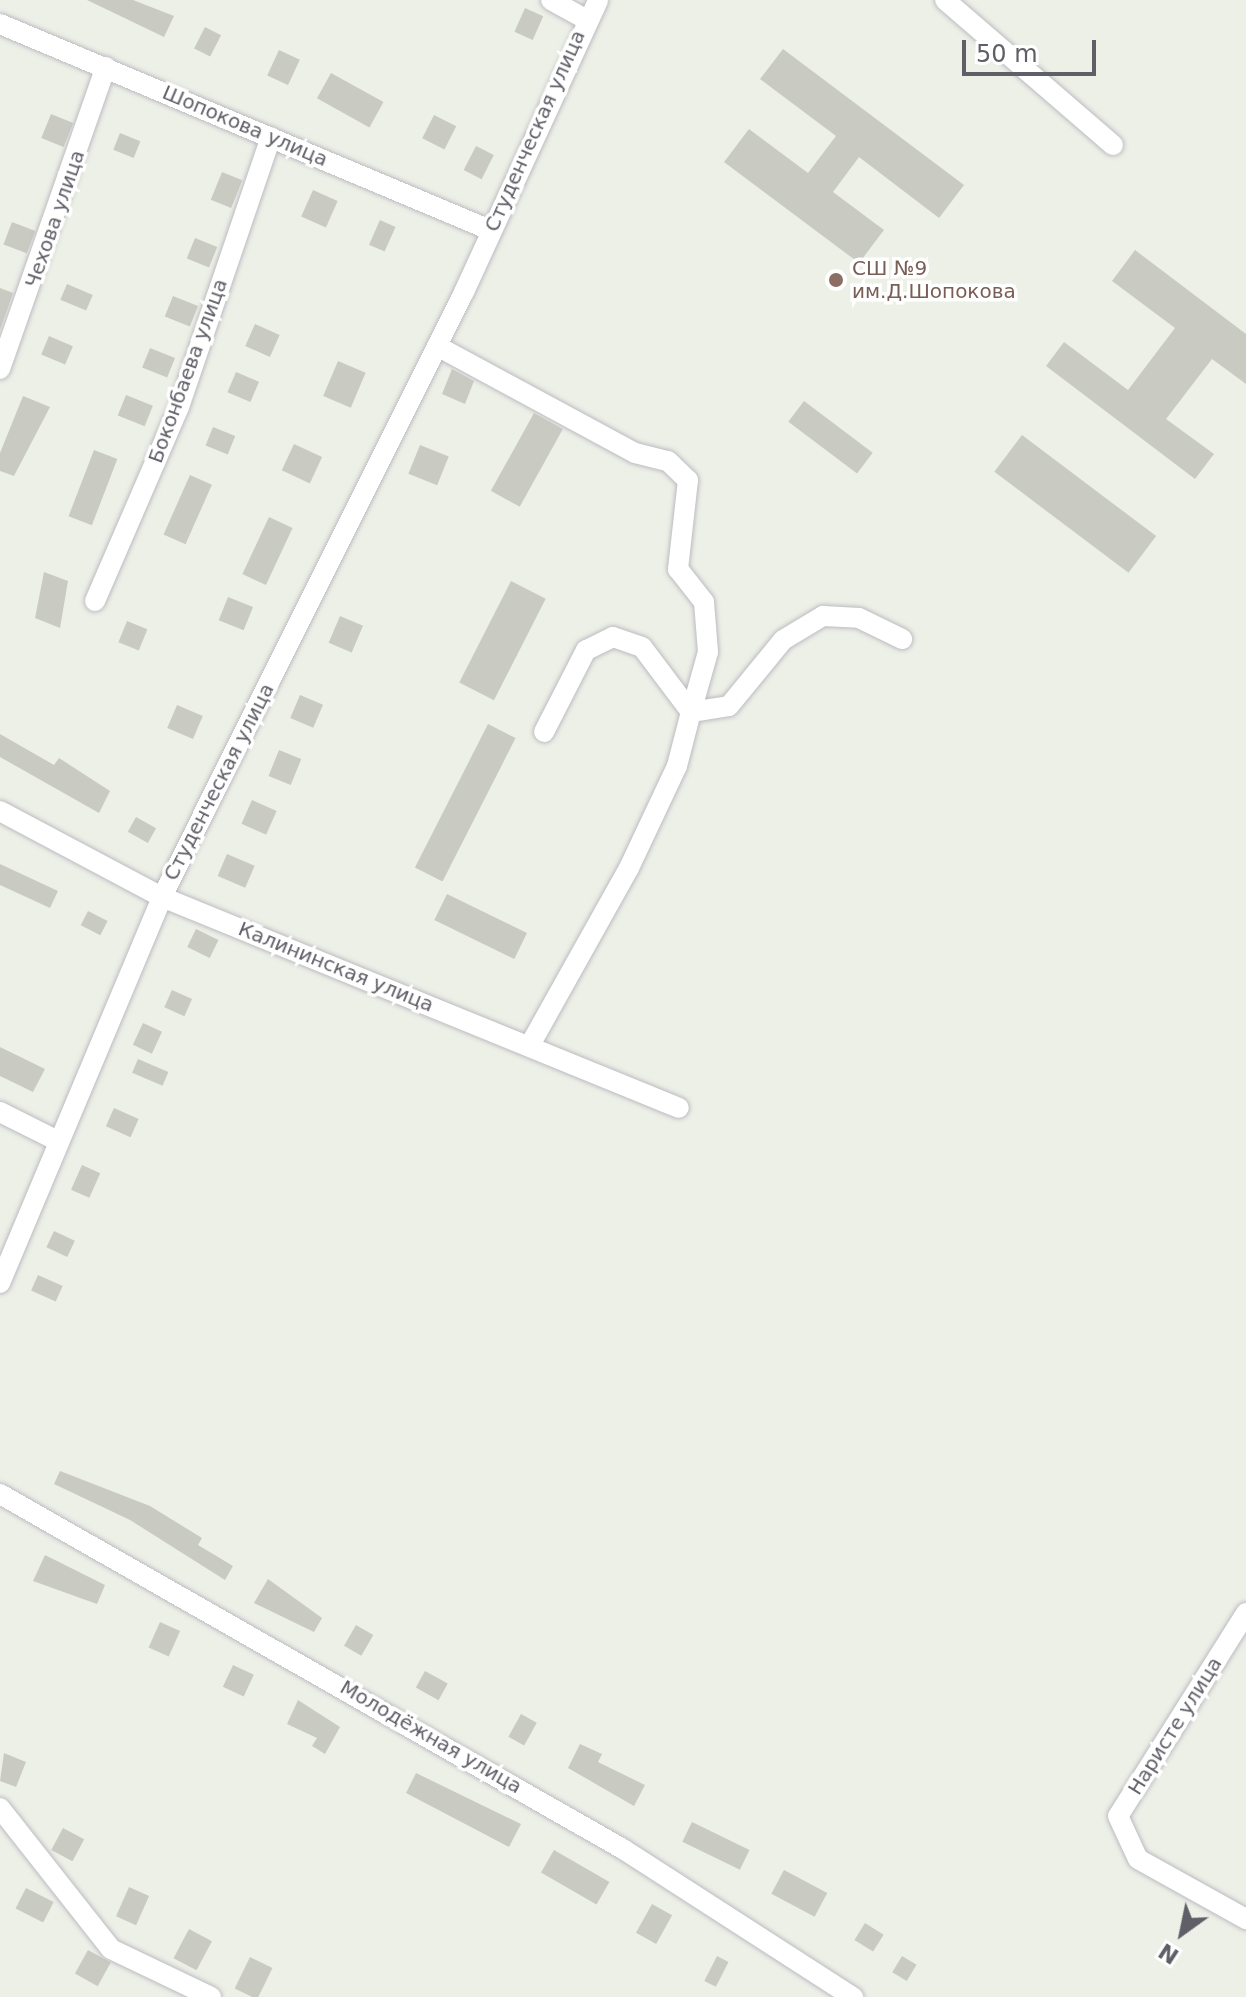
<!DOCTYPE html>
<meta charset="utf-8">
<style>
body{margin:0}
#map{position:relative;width:1246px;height:1997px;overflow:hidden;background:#edf0e7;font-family:"DejaVu Sans",sans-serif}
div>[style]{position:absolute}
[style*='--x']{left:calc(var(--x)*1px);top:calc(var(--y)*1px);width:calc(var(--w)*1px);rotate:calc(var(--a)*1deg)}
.building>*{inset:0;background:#c9cbc3;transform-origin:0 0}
.roads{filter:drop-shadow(0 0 2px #bdbbc2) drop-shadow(0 0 2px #bdbbc2)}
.minor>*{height:20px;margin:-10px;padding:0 10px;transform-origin:10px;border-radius:10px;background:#fff}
.dots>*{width:22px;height:22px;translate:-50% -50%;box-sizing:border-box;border:4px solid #fff;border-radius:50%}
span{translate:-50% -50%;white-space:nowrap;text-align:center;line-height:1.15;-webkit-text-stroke:7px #fff;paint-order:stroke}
.street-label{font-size:20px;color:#605e67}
.education-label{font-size:20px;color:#785e54}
.left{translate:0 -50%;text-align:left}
.north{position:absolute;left:1142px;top:1893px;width:80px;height:80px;-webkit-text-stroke:6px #fff;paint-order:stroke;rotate:213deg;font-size:22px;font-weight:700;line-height:32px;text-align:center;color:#605e67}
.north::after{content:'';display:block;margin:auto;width:28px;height:36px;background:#605e67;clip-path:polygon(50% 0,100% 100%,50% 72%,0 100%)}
.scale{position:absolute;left:962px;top:40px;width:134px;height:36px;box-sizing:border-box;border:4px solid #605e67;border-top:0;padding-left:10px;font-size:24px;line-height:28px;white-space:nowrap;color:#605e67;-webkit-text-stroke:6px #fff;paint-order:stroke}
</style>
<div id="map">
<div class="building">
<div style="clip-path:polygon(87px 0,133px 0,174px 16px,164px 37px)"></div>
<div style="left:525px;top:8px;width:20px;height:26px;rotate:24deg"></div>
<div style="left:205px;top:27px;width:18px;height:24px;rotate:27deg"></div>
<div style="clip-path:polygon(783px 49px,964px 185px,939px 218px,859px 157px,833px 192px,884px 230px,859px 263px,724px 162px,749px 129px,808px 173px,836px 136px,760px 79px)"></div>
<div style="left:279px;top:50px;width:23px;height:28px;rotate:25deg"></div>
<div style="left:331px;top:73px;width:60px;height:29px;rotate:29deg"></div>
<div style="left:51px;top:114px;width:24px;height:26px;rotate:22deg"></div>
<div style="left:434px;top:115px;width:25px;height:26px;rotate:27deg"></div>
<div style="left:120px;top:133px;width:22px;height:18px;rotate:22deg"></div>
<div style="left:476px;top:146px;width:20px;height:27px;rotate:27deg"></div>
<div style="left:222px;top:172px;width:22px;height:30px;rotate:22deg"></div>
<div style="left:313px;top:190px;width:27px;height:29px;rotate:24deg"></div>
<div style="left:380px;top:220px;width:17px;height:27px;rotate:24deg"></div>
<div style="left:12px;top:222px;width:25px;height:24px;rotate:21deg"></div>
<div style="left:195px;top:238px;width:24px;height:22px;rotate:22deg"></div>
<div style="clip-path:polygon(1135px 250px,1246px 334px,1246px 384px,1212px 359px,1166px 419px,1214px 454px,1195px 479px,1046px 366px,1064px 342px,1128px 390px,1175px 328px,1112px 281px)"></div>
<div style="left:67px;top:284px;width:28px;height:17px;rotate:23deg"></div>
<div style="clip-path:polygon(0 288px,13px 293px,0 330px)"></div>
<div style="left:173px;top:296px;width:27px;height:22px;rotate:22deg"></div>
<div style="left:255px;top:324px;width:27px;height:24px;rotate:24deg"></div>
<div style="left:49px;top:336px;width:26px;height:20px;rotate:23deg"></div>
<div style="left:150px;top:348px;width:27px;height:21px;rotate:22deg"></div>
<div style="left:338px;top:361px;width:30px;height:38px;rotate:23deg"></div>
<div style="clip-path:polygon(452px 369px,474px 381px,465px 404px,442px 394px)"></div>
<div style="left:236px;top:372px;width:25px;height:22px;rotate:23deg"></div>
<div style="left:126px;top:395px;width:29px;height:22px;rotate:22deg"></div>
<div style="clip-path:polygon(23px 396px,50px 407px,14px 476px,0 471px,0 453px)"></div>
<div style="left:804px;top:401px;width:86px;height:26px;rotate:37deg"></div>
<div style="left:534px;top:413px;width:33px;height:89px;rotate:29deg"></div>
<div style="left:213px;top:427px;width:24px;height:20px;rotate:22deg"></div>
<div style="left:1022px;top:435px;width:168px;height:46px;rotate:37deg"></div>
<div style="left:294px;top:444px;width:31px;height:29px;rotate:25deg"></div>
<div style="left:420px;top:445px;width:31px;height:31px;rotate:22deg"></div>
<div style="left:94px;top:450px;width:25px;height:71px;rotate:21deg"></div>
<div style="left:190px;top:475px;width:24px;height:65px;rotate:24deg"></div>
<div style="left:269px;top:517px;width:26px;height:63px;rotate:25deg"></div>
<div style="clip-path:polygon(44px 572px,68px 581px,60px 628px,35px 618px)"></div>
<div style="left:511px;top:581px;width:39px;height:114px;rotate:27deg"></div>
<div style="left:228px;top:597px;width:27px;height:25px;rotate:22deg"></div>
<div style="left:340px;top:616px;width:25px;height:29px;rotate:23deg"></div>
<div style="left:127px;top:621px;width:22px;height:23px;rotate:22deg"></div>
<div style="left:300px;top:695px;width:25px;height:25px;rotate:23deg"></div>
<div style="left:177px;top:705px;width:28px;height:25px;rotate:23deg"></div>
<div style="left:488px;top:724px;width:31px;height:161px;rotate:27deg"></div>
<div style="clip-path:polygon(0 734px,54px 765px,59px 758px,110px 791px,99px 813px,0 757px)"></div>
<div style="left:279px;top:750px;width:24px;height:28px;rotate:22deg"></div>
<div style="left:252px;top:800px;width:27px;height:26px;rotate:24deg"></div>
<div style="left:136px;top:817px;width:23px;height:17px;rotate:29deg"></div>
<div style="left:227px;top:854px;width:30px;height:24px;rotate:23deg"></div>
<div style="clip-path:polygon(0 864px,58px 891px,50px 908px,0 885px)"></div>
<div style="left:447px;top:894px;width:89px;height:29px;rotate:26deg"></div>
<div style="left:88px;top:911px;width:22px;height:16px;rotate:27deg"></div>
<div style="left:196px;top:929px;width:25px;height:20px;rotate:26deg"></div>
<div style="left:172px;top:990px;width:22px;height:19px;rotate:24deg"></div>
<div style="left:143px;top:1023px;width:21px;height:24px;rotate:25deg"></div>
<div style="clip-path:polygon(0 1047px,45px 1069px,33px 1092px,0 1076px)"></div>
<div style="left:138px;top:1059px;width:33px;height:15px;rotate:23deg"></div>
<div style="left:114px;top:1108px;width:27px;height:20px;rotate:24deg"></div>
<div style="left:82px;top:1165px;width:20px;height:27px;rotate:24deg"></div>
<div style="left:54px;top:1231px;width:23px;height:18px;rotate:25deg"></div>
<div style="left:38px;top:1275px;width:27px;height:17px;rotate:24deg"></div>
<div style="clip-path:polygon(60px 1471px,150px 1506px,202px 1538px,198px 1545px,233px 1566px,225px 1580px,130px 1520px,54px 1484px)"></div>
<div style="clip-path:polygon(45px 1555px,105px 1585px,97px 1604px,33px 1581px)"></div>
<div style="clip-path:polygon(268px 1579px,322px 1618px,314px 1632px,254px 1603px)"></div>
<div style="left:160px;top:1622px;width:22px;height:28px;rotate:24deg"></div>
<div style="left:356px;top:1625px;width:20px;height:24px;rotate:30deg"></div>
<div style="left:233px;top:1665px;width:23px;height:24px;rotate:25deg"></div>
<div style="left:425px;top:1671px;width:26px;height:19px;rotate:29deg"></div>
<div style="clip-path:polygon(298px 1700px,340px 1727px,325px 1754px,312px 1746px,317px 1738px,287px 1724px)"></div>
<div style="left:521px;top:1714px;width:18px;height:26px;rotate:29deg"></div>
<div style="clip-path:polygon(580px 1744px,602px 1754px,598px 1762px,645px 1785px,634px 1806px,568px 1768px)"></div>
<div style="clip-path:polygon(4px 1753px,26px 1762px,16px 1787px,0 1781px)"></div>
<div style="clip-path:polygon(416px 1773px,521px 1824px,509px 1847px,406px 1793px)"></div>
<div style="left:692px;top:1822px;width:64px;height:22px;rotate:26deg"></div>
<div style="left:63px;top:1828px;width:24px;height:25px;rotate:28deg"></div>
<div style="left:554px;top:1850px;width:64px;height:26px;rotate:30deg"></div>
<div style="left:784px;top:1870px;width:49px;height:27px;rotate:28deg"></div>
<div style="left:129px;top:1887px;width:22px;height:32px;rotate:24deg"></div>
<div style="left:26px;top:1888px;width:31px;height:23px;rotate:27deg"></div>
<div style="left:652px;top:1904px;width:23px;height:33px;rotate:29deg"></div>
<div style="left:865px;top:1923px;width:22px;height:20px;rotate:32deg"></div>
<div style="left:189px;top:1929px;width:26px;height:33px;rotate:28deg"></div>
<div style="left:88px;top:1950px;width:26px;height:27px;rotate:29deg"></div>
<div style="left:717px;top:1956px;width:13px;height:28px;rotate:27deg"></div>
<div style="left:902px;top:1956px;width:17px;height:19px;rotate:31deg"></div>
<div style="left:250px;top:1957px;width:25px;height:35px;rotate:26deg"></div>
</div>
<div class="roads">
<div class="minor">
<div style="--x:551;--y:0;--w:39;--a:29"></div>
<div style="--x:945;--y:0;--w:222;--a:40.8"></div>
<div style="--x:0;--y:24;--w:532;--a:22.8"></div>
<div style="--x:437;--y:346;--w:225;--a:28.4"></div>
<div style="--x:635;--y:453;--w:34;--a:14"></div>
<div style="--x:668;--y:461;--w:28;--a:44"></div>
<div style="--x:688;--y:480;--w:90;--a:96.4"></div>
<div style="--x:678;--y:569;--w:42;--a:51.8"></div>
<div style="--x:704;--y:602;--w:50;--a:85.4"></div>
<div style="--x:708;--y:652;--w:62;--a:105.8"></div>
<div style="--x:691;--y:712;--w:38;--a:-9"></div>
<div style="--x:729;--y:706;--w:85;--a:-50.7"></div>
<div style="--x:783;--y:640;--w:47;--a:-31"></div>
<div style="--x:823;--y:616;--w:36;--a:3"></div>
<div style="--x:859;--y:618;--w:48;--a:26"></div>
<div style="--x:0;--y:369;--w:320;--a:-70.7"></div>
<div style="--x:95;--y:601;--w:211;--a:-66.6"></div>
<div style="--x:179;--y:407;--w:285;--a:-71.2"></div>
<div style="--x:0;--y:811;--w:183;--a:28"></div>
<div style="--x:162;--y:897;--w:558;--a:22.2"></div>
<div style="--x:530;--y:1045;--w:203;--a:-60.8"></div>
<div style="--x:629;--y:868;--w:113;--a:-64.8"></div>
<div style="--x:677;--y:766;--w:56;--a:-75.5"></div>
<div style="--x:691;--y:712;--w:81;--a:-127"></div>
<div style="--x:642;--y:647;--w:31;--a:-161"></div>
<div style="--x:613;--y:637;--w:30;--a:154"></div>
<div style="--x:586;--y:650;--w:92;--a:117.1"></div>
<div style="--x:0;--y:1112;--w:65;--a:26.6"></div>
<div style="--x:0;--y:1283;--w:419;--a:-67.2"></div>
<div style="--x:162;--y:897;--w:676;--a:-63.47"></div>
<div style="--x:464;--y:292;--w:321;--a:-65.3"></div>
<div style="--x:0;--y:1494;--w:717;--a:29.68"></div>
<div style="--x:623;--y:1849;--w:274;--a:32.8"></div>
<div style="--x:1246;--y:1613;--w:240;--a:122.2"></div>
<div style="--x:1118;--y:1816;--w:47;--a:65.1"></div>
<div style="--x:1138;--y:1859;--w:124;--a:29.1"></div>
<div style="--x:0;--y:1808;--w:179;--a:51.8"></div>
<div style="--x:111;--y:1949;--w:111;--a:25.6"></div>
</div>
</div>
<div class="dots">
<div style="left:836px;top:280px;background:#8d6e63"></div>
</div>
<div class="street-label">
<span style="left:245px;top:126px;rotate:23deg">Шопокова улица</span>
<span style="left:535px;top:131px;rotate:-66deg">Студенческая улица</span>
<span style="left:55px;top:219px;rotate:-71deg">Чехова улица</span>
<span style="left:188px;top:371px;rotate:-70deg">Боконбаева улица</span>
<span style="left:219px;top:782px;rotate:-63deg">Студенческая улица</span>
<span style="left:336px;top:967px;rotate:22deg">Калининская улица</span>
<span style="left:1175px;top:1726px;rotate:-58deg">Наристе улица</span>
<span style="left:431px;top:1737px;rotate:30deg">Молодёжная улица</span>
</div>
<div class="education-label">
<span class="left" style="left:852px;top:280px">СШ №9<br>им.Д.Шопокова</span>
</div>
<div class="north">N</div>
<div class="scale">50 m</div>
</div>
